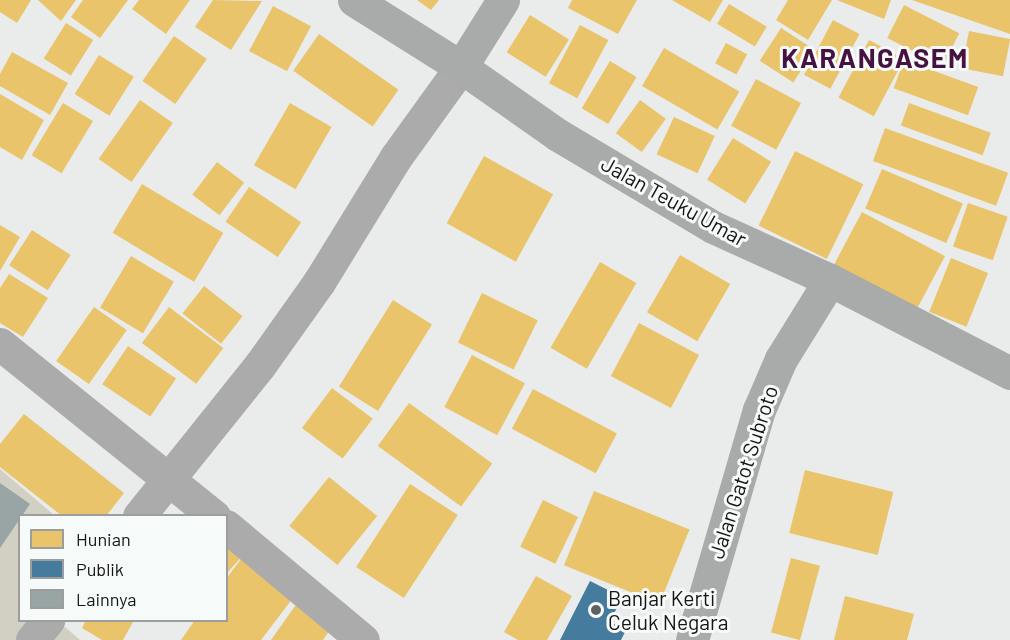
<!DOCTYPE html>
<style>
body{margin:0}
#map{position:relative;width:1010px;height:640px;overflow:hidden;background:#eaebeb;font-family:Barlow,sans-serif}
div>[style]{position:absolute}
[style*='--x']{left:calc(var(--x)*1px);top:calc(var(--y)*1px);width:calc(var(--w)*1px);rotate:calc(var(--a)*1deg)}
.green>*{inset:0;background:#d2d0c2}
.homes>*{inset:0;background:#e9c46a;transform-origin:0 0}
.public>*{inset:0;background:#457b9d}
.building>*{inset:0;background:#99a4a4}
.street>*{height:33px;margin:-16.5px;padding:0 16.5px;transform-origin:16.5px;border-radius:16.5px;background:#ababab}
.secondary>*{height:33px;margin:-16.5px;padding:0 16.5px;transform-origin:16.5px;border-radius:16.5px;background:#a9aaaa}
.dots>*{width:16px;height:16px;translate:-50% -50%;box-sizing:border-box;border:3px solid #f6faf8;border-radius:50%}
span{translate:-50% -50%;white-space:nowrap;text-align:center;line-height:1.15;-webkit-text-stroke:6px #f6faf8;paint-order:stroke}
.street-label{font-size:21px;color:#141515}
.poi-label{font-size:21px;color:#141515}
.left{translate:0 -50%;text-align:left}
.district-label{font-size:27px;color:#461241;font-weight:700;letter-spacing:1.5px}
.legend{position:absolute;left:18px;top:514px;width:210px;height:108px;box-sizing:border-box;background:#f6faf8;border:2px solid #9c9e9d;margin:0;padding:8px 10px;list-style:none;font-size:18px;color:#141515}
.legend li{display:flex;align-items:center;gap:12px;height:30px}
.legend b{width:30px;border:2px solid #9c9e9d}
</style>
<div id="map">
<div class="green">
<div style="clip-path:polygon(0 469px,54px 515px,20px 516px,20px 620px,58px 621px,80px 640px,0 640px)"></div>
</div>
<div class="homes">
<div style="clip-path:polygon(0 0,31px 0,17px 23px,0 12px)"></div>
<div style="clip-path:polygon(38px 0,76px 0,61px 21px)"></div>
<div style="clip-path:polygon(83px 0,128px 0,100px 38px,71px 17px)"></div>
<div style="clip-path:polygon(139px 0,190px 0,166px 34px,132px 9px)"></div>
<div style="clip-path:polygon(213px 0,262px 1px,231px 50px,195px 27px)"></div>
<div style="clip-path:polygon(417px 0,439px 0,431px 10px)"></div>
<div style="clip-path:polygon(572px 0,637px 0,618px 34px,568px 8px)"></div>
<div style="clip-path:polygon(672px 0,723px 0,710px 22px)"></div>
<div style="clip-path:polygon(788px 0,832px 0,808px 40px,776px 20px)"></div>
<div style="clip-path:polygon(837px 0,891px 0,884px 19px)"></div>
<div style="clip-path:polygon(912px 0,1010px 0,1010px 34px)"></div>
<div style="left:729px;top:4px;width:44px;height:23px;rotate:31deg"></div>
<div style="left:904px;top:5px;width:62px;height:37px;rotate:27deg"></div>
<div style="left:273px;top:6px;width:43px;height:51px;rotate:28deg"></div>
<div style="left:530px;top:15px;width:46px;height:44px;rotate:32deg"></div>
<div style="left:833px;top:20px;width:30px;height:62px;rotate:28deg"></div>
<div style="left:66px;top:23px;width:32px;height:42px;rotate:32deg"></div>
<div style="left:580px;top:25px;width:32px;height:66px;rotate:28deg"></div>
<div style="left:781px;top:28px;width:40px;height:39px;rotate:33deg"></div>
<div style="left:969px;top:31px;width:42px;height:38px;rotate:11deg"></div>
<div style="left:319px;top:34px;width:97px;height:45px;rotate:35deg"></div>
<div style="left:174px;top:36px;width:40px;height:55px;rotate:35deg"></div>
<div style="left:869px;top:40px;width:40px;height:65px;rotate:28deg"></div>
<div style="left:726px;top:43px;width:24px;height:23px;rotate:28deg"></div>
<div style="left:664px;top:48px;width:87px;height:44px;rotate:30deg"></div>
<div style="clip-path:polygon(12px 52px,68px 83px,50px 115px,0 86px,0 74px)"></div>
<div style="left:99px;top:55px;width:41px;height:46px;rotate:32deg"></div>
<div style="left:904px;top:60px;width:79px;height:30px;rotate:20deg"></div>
<div style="left:610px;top:61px;width:31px;height:55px;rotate:31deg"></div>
<div style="left:756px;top:79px;width:51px;height:53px;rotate:28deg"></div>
<div style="clip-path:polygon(0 94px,44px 120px,22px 160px,0 147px)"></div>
<div style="left:140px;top:100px;width:40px;height:72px;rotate:35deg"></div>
<div style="left:640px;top:100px;width:32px;height:41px;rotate:36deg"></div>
<div style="left:63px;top:103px;width:35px;height:61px;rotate:31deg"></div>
<div style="left:290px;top:103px;width:48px;height:72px;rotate:30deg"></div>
<div style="left:909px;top:103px;width:87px;height:24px;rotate:20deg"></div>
<div style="left:674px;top:117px;width:45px;height:41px;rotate:25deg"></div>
<div style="left:885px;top:128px;width:131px;height:35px;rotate:20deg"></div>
<div style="left:733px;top:138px;width:45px;height:49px;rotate:32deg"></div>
<div style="left:795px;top:151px;width:76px;height:83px;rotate:26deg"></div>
<div style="left:484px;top:156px;width:79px;height:77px;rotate:29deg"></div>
<div style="left:217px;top:162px;width:34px;height:41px;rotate:37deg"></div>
<div style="left:882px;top:169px;width:88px;height:43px;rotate:23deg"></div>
<div style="left:142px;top:184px;width:95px;height:57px;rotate:31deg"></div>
<div style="left:249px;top:187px;width:63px;height:42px;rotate:34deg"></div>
<div style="left:968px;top:203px;width:42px;height:46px;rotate:19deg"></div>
<div style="left:862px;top:212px;width:94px;height:62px;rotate:28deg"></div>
<div style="clip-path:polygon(0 225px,20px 237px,0 271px)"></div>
<div style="left:32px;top:230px;width:46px;height:42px;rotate:33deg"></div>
<div style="left:680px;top:255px;width:58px;height:66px;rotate:30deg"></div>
<div style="left:131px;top:256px;width:50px;height:60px;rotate:31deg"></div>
<div style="left:951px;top:258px;width:40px;height:58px;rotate:22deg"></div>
<div style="left:600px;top:262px;width:42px;height:99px;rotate:30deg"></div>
<div style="clip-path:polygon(9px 274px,48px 298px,23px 337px,0 323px,0 288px)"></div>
<div style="left:204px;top:286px;width:49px;height:35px;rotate:38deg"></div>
<div style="left:482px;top:293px;width:62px;height:55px;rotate:26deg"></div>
<div style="left:393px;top:300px;width:46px;height:102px;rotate:32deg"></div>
<div style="left:94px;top:307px;width:40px;height:66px;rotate:35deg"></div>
<div style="left:169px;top:307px;width:68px;height:45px;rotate:37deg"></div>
<div style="left:639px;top:323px;width:68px;height:60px;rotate:28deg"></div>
<div style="left:128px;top:346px;width:58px;height:46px;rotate:34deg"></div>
<div style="left:472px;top:355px;width:60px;height:59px;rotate:28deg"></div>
<div style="left:332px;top:388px;width:51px;height:50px;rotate:37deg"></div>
<div style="left:533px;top:389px;width:95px;height:45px;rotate:28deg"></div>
<div style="left:409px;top:403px;width:103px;height:53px;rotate:36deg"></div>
<div style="clip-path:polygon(24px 414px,124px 493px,106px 516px,62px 516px,0 467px,0 444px)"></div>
<div style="left:805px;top:470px;width:91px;height:65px;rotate:14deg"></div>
<div style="left:329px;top:477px;width:62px;height:63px;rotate:39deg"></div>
<div style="left:410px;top:484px;width:57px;height:99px;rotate:33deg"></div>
<div style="left:594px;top:491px;width:103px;height:80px;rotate:22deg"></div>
<div style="left:543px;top:500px;width:39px;height:52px;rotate:26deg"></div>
<div style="clip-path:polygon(226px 536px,248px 550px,226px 574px)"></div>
<div style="clip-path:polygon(244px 555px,296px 594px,261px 640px,181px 640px,195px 620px,226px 620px,226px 579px)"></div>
<div style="left:791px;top:558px;width:30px;height:77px;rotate:15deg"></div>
<div style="clip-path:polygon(536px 576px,572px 596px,547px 640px,518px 640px,504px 632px)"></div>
<div style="clip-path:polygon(845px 596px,914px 614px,907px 640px,834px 640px)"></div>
<div style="clip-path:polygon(300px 599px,335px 623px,323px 640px,271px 640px)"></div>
<div style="clip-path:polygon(86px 620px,134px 620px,123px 640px,102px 640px,82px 628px)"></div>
</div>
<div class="public">
<div style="clip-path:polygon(590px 581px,622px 597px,610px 622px,626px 630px,621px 640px,560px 640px)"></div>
</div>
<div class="building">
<div style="clip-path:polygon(0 483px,30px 504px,0 548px)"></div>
</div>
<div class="street">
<div style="--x:0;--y:344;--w:275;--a:38.8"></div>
<div style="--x:139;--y:516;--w:193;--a:-51.3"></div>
<div style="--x:260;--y:365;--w:102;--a:-54.6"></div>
<div style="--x:319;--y:282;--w:147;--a:-58.4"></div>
<div style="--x:396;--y:157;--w:111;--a:-54.2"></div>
<div style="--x:226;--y:526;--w:178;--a:39.8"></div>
<div style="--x:32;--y:640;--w:26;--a:-51"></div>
</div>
<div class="secondary">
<div style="--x:354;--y:0;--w:126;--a:32.1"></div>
<div style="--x:461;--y:67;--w:118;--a:35"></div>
<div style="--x:558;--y:135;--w:180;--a:30.7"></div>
<div style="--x:713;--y:227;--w:128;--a:24.4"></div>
<div style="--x:830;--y:280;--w:203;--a:27.3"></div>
<div style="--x:461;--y:67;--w:79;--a:-57.9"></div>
<div style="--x:692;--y:640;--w:240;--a:-73.8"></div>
<div style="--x:759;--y:410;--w:56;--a:-66.7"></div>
<div style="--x:781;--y:359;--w:93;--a:-58.2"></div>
</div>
<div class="dots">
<div style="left:596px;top:610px;background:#5f6060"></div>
</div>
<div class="street-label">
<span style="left:674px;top:201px;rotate:29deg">Jalan Teuku Umar</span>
<span style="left:743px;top:472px;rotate:-72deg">Jalan Gatot Subroto</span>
</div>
<div class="poi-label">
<span class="left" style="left:608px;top:610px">Banjar Kerti<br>Celuk Negara</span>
</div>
<div class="district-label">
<span style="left:875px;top:58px">KARANGASEM</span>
</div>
<ul class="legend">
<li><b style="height:16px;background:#e9c46a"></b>Hunian</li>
<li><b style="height:16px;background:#457b9d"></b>Publik</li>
<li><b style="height:16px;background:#99a4a4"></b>Lainnya</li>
</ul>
</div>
